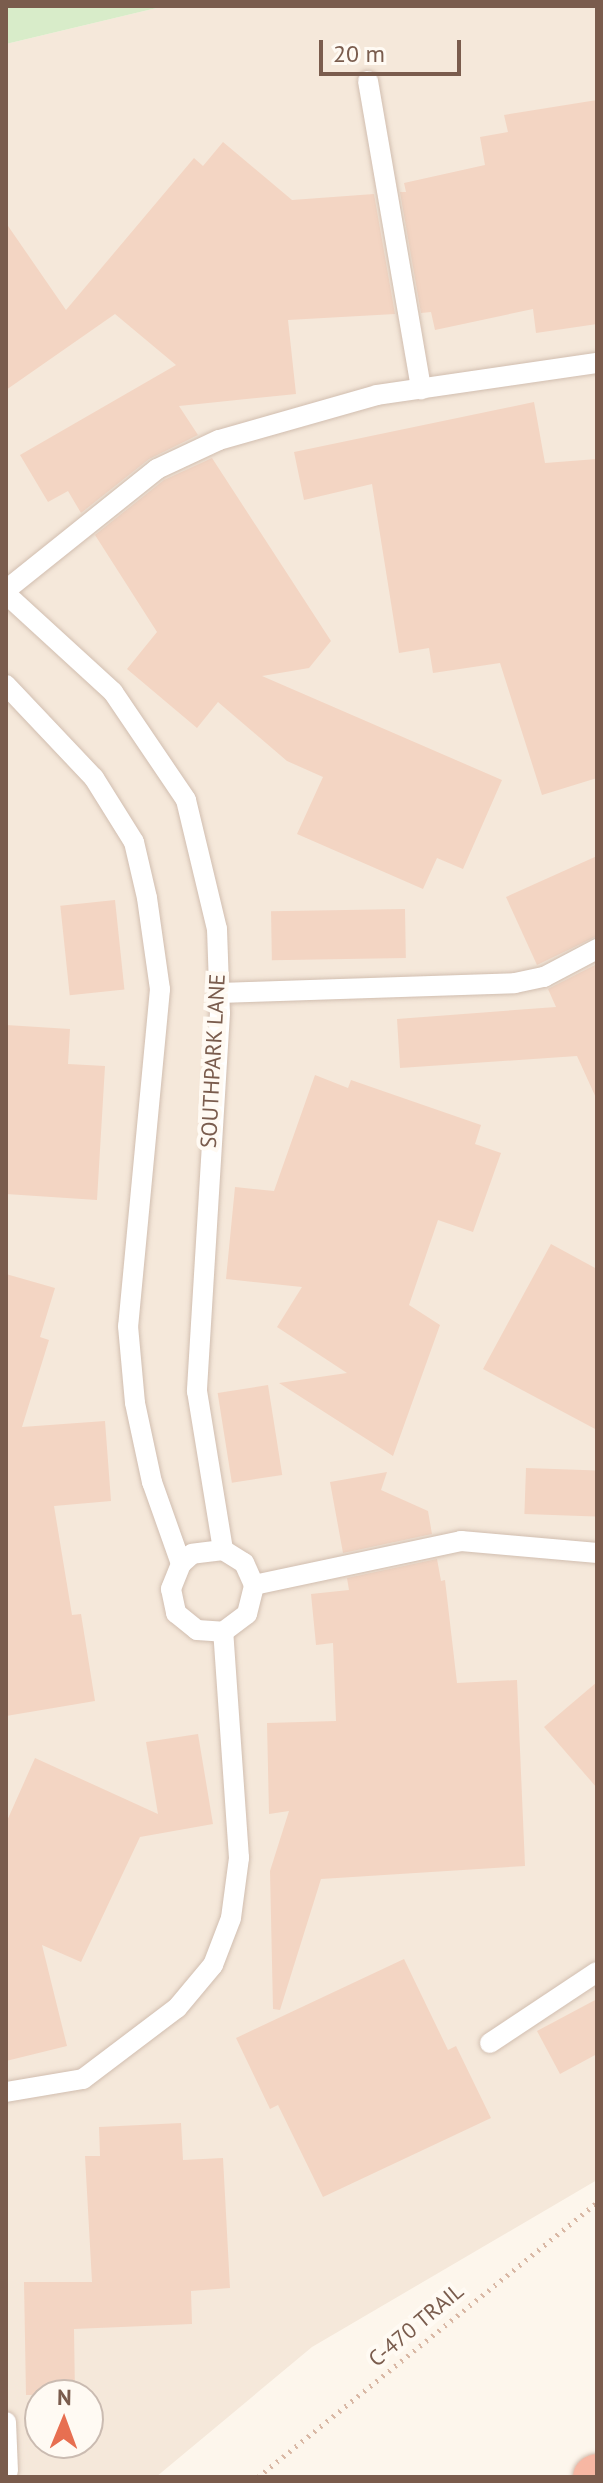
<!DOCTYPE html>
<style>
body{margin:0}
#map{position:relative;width:603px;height:2483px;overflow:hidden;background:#fdf6ec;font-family:"PT Sans",sans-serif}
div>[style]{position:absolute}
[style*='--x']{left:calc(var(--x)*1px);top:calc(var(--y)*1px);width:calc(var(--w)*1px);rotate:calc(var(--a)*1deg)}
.residential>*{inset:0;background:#f5e8da}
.green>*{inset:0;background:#d8ecc9}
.building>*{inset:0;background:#f3d5c3;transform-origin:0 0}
.path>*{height:5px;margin-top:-2.5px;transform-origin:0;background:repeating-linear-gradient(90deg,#d9b8a5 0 2px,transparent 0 8px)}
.roads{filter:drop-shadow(0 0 2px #d1beb0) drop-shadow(0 0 2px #d1beb0)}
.lane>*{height:20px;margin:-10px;padding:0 10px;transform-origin:10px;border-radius:10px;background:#fff}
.highway>*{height:44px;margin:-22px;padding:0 22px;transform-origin:22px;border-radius:22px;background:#f7b7a3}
span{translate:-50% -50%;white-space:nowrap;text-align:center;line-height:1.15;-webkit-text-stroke:8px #fffaf3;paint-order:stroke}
.street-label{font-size:22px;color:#7a5c4d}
.frame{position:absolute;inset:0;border:8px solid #7a5c4d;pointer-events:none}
.north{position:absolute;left:24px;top:2379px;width:80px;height:80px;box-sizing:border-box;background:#fffaf3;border:2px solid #cabbb1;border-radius:50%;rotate:1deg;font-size:22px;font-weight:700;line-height:32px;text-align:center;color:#7a5c4d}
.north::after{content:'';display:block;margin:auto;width:28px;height:36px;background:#e76f51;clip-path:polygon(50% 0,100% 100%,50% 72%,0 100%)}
.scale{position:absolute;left:319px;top:40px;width:142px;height:36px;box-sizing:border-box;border:4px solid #7a5c4d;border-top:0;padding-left:10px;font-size:24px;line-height:28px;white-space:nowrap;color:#7a5c4d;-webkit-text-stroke:6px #fffaf3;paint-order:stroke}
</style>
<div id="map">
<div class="residential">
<div style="clip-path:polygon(evenodd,165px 6px,597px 6px,597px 2180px,312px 2347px,156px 2477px,6px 2477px,6px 44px,165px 6px,40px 2395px,88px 2395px,88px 2443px,40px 2443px,40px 2395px)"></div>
</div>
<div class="green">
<div style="clip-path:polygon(6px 6px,165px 6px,6px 44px)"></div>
</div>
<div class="building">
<div style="clip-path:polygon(597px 100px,597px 324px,536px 333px,533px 309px,435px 330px,431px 312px,421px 313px,400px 192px,406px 192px,404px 183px,485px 165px,480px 137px,508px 132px,504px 115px)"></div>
<div style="clip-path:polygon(223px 142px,292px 200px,374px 194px,395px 314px,288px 320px,296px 394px,179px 406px,198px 435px,149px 459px,81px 513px,68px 491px,48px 502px,20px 455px,176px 365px,115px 314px,6px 390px,6px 223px,66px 310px,194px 158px,203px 166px)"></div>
<div style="clip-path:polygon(534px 402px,545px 463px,597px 459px,597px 778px,542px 795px,500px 663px,433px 673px,429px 648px,399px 653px,372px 484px,304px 500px,294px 452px)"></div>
<div style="clip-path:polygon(212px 458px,331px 641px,309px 668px,262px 676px,502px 780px,463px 869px,437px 858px,423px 889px,297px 834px,323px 777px,287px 761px,218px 702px,197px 728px,127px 669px,157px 632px,95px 535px,164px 480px)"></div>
<div style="clip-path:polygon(597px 856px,597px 936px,537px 965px,506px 897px)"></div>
<div style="left:115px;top:900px;width:90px;height:55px;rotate:84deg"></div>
<div style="left:405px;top:909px;width:49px;height:134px;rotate:89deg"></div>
<div style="clip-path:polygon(597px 964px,597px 1100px,577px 1056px,400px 1068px,397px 1019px,556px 1007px,548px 989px)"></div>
<div style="clip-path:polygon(6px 1025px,70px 1029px,68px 1064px,105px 1066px,97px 1200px,6px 1194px)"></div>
<div style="clip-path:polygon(315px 1075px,348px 1088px,351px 1080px,481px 1125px,475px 1144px,501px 1153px,473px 1232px,438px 1220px,409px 1305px,440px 1325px,393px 1456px,279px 1383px,347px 1373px,277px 1327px,302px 1287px,226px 1279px,235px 1187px,274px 1191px)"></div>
<div style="clip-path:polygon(551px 1244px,597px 1269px,597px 1430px,483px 1369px)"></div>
<div style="clip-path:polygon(6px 1274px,55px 1288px,40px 1337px,49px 1340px,22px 1427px,105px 1421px,111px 1501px,54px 1506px,72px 1615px,81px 1614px,95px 1701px,6px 1716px)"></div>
<div style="left:268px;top:1385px;width:91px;height:51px;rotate:81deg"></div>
<div style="left:526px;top:1468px;width:71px;height:46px;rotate:2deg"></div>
<div style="clip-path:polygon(387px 1472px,381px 1490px,428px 1511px,432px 1534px,343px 1553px,330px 1482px)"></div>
<div style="clip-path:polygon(437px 1559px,441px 1581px,445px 1580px,457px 1683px,517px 1680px,525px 1866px,321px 1879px,280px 2010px,273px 2009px,270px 1871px,289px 1811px,269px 1814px,267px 1723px,336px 1721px,333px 1643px,316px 1645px,311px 1594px,349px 1590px,347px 1578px)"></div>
<div style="clip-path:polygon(597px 1682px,597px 1788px,544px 1727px)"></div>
<div style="clip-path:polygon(198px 1734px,213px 1824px,140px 1837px,81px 1962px,42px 1945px,67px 2046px,6px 2061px,6px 1823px,35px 1758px,158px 1814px,146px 1742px)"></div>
<div style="clip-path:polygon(404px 1959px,448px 2050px,456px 2046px,491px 2118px,323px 2197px,278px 2105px,270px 2109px,236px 2038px)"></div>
<div style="clip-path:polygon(597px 1999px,597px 2054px,560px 2074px,537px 2031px)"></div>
<div style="clip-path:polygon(181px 2123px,183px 2160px,223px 2158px,230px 2288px,191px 2291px,192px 2324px,74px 2329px,75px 2395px,26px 2395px,24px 2282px,92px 2282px,85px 2156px,100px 2156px,99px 2127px)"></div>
</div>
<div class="path">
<div style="--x:258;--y:2477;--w:437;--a:-39"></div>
</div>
<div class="roads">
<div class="lane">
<div style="--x:368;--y:81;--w:313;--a:80.2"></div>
<div style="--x:6;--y:590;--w:193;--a:-38.7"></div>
<div style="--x:157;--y:469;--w:68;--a:-25.1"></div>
<div style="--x:219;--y:440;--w:164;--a:-15.9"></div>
<div style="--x:377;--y:395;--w:222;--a:-8.3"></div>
<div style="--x:6;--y:594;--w:145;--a:42.5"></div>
<div style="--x:113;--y:692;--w:130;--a:55.9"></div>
<div style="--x:186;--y:800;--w:133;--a:76.5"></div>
<div style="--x:217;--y:929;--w:84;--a:88"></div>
<div style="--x:220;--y:1013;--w:379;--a:93.5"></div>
<div style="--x:197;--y:1391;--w:161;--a:80.7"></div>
<div style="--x:6;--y:685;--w:128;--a:46.6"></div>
<div style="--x:94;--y:778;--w:75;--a:58"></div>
<div style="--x:134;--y:842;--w:57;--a:76.9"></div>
<div style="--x:147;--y:898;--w:92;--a:81.9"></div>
<div style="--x:160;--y:989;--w:339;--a:95.4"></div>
<div style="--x:128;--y:1326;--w:77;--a:84.8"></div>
<div style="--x:135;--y:1403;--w:81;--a:77.9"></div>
<div style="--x:152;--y:1482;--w:87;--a:70.5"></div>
<div style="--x:181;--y:1564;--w:27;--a:112"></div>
<div style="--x:171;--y:1589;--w:25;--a:78"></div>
<div style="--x:176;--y:1613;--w:27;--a:39"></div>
<div style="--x:197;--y:1630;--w:26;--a:4"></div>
<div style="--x:223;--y:1632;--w:30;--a:-37"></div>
<div style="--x:247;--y:1614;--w:30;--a:-76"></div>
<div style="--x:254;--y:1585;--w:24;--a:-114"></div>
<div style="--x:244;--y:1563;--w:25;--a:-148"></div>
<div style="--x:223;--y:1550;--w:31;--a:173"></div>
<div style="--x:192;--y:1554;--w:15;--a:138"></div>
<div style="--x:219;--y:993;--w:296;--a:-1.9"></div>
<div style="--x:515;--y:983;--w:30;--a:-12"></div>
<div style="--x:544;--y:977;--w:60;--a:-27.8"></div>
<div style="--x:254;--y:1585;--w:212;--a:-12"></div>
<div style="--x:461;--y:1541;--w:137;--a:5"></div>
<div style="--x:490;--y:2043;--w:128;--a:-33.6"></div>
<div style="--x:6;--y:2092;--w:78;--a:-9.6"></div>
<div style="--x:83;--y:2079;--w:118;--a:-37.1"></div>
<div style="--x:177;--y:2008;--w:56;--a:-50.1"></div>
<div style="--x:213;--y:1965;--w:50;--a:-69"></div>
<div style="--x:231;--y:1918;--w:61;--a:-82.4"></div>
<div style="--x:239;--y:1858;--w:227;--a:-94"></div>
<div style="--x:6;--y:2422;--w:49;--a:87.7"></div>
</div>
<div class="highway">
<div style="--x:595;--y:2477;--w:2;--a:-27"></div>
</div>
</div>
<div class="street-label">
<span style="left:213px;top:1061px;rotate:-87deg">SOUTHPARK LANE</span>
<span style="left:416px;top:2325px;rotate:-40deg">C-470 TRAIL</span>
</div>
<div class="frame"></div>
<div class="north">N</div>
<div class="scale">20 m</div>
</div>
